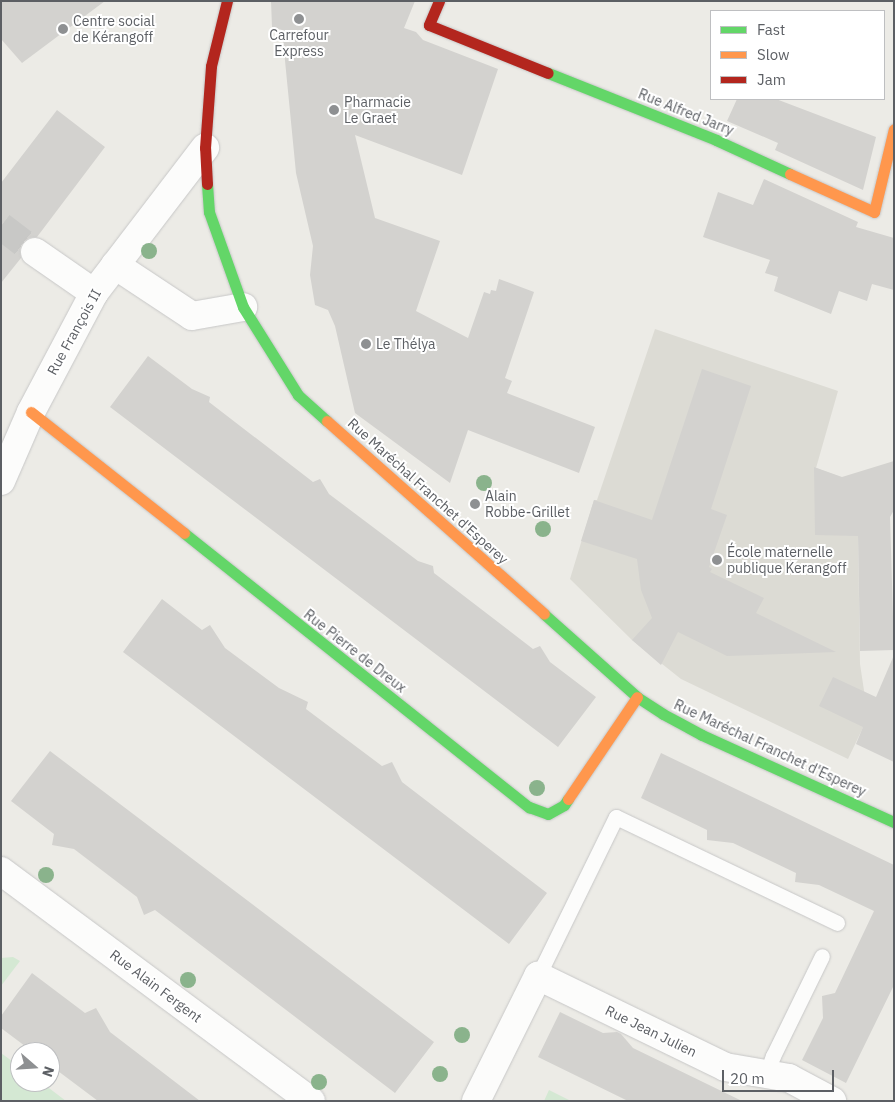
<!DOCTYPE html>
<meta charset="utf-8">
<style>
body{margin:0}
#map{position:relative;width:895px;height:1102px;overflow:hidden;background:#ecebe6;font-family:"IBM Plex Sans",sans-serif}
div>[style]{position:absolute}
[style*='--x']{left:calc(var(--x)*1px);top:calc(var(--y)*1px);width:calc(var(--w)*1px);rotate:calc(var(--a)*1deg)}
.education>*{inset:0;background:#dcdbd4}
.green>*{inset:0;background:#d4e8d3}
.building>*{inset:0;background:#d3d2cf}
.street-tunnel>*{height:28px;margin-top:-14px;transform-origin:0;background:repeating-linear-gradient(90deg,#c8c8c6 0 28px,transparent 0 42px)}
.roads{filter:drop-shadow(0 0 1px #c7c7c7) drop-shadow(0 0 1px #c7c7c7)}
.lane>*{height:15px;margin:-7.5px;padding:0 7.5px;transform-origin:7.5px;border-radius:7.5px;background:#fcfcfb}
.street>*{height:28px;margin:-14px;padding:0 14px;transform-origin:14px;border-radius:14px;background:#fcfcfb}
.fast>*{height:11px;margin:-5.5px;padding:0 5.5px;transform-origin:5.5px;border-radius:5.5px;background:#63d668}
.slow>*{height:11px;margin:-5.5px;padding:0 5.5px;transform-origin:5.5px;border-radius:5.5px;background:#ff974d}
.jam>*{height:11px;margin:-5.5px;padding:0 5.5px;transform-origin:5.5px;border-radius:5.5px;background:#b3261e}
.trees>*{width:16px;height:16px;margin:-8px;border-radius:50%;background:#8ab38c}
.dots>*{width:14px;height:14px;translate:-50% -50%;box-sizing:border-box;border:2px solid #fff;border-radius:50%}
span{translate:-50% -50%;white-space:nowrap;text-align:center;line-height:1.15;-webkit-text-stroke:4px #fff;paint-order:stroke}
.poi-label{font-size:14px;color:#5c5f64}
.left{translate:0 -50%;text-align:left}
.street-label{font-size:14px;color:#5c5f64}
.frame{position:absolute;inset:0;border:2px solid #5c5f64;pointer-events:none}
.legend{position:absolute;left:710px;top:10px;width:175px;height:90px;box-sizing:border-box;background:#fff;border:1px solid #bebfc1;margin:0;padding:6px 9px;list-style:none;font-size:15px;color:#5c5f64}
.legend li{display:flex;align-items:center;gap:10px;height:25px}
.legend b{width:25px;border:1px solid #bebfc1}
.north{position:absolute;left:10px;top:1042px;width:50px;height:50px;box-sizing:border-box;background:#fff;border:1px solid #bebfc1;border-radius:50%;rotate:109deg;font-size:14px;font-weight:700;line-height:20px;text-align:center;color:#5c5f64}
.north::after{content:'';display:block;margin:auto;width:18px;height:22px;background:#8e9092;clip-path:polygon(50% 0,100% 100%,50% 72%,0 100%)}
.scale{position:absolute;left:722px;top:1070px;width:112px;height:22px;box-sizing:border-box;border:2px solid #5c5f64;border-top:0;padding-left:6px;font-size:15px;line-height:18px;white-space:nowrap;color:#5c5f64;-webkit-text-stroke:4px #fff;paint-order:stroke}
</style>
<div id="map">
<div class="education">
<div style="clip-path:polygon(655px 329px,838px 391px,816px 468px,859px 484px,858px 536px,860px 664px,868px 717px,848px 759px,681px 679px,632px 640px,570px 579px,594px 500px,597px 500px)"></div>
</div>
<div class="green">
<div style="clip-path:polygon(13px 957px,20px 961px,1px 986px,1px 958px)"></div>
<div style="clip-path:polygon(1px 1053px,20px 1067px,20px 1082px,41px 1082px,66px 1101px,1px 1101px)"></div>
<div style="clip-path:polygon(549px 1090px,571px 1101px,544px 1101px)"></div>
</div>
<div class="building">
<div style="clip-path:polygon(1px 1px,105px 1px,22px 63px,1px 39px)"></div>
<div style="clip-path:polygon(271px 1px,415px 1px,404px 28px,416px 32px,423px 40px,498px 69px,462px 175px,355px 135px,375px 218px,440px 241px,416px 311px,468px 338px,484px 292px,490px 294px,491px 290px,496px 291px,499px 279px,534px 292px,505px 378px,512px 381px,507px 393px,595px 427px,579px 473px,468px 430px,450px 483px,355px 413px,335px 326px,328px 310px,315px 305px,310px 275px,313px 246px,296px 173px,282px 30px,272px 27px)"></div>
<div style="clip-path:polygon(737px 99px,776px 99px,876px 137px,863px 190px,775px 150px,778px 143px,727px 121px)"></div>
<div style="clip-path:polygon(57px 110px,105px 147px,37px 237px,29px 238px,22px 243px,20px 250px,21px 258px,1px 283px,1px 183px)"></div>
<div style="clip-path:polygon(764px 179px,858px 222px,856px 227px,894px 238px,894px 290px,872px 284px,867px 301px,839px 291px,831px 314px,774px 291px,778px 277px,765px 273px,770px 260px,703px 237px,718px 192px,753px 205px)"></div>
<div style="clip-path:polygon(148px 356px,192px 389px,210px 397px,209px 402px,313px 482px,320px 479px,329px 494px,418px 561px,433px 566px,434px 573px,533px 649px,540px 646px,550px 662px,596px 697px,558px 747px,110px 407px)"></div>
<div style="clip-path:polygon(702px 369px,751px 386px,711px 509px,727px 515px,709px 567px,712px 569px,710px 572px,764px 598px,756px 613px,836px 652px,727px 656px,678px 632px,661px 665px,632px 640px,652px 618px,641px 590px,637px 559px,581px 541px,594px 500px,652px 520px)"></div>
<div style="clip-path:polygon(894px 461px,894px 510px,890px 517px,894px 650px,860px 651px,858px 536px,815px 535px,814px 467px,842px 477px)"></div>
<div style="clip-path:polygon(162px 599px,202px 630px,210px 625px,225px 648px,279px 688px,308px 702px,306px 709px,382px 766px,392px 762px,402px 782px,547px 893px,509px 944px,123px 652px)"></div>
<div style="clip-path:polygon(894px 655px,894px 762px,856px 744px,863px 727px,819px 706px,833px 677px,876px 697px)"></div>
<div style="clip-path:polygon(50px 751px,434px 1042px,395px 1093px,155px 910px,144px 915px,137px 897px,74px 849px,52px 845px,54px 834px,11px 801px)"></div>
<div style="clip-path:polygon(661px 753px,894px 865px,894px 985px,846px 1083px,802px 1060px,823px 1018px,822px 996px,835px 993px,874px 911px,819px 885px,795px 882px,796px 873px,733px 843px,707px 840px,707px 830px,641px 798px)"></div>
<div style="clip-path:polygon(32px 973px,85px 1013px,96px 1008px,110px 1032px,200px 1101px,98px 1101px,50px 1065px,50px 1052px,33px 1052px,1px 1028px,1px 1016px)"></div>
<div style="clip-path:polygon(560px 1012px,603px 1033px,617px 1032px,621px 1034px,633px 1048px,742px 1101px,628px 1101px,538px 1057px)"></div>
</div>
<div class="street-tunnel">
<div style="--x:1;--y:226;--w:43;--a:37.4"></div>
</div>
<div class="roads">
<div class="lane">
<div style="--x:538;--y:976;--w:177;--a:-63.9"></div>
<div style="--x:616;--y:817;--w:245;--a:25.6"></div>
<div style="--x:767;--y:1073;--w:18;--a:-71"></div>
<div style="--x:773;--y:1056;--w:111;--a:-63.9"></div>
</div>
<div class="street">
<div style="--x:35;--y:252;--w:72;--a:34.8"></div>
<div style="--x:115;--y:265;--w:92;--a:33.5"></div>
<div style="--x:192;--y:316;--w:52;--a:-10"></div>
<div style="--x:1;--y:481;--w:75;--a:-66.5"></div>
<div style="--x:31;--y:412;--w:135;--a:-62.1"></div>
<div style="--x:94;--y:293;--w:183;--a:-52.6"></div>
<div style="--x:1;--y:871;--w:386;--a:36.6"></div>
<div style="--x:476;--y:1101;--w:140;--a:-63.6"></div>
<div style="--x:538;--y:976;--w:208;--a:25.9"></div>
<div style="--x:725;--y:1067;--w:65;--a:9.8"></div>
<div style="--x:789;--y:1078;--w:49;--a:28.1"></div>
</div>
<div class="fast">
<div style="--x:548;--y:73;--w:181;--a:21.7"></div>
<div style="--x:716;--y:140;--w:81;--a:24.7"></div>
<div style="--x:207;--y:184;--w:28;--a:86"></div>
<div style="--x:209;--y:212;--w:101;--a:70.3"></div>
<div style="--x:243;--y:307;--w:104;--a:58"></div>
<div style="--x:298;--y:395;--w:39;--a:42"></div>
<div style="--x:184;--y:533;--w:441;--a:38.5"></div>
<div style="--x:529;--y:807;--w:20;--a:20"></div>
<div style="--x:548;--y:814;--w:18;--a:-29"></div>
<div style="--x:564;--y:805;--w:7;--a:-56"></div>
<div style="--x:544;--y:614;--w:125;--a:41.7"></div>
<div style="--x:637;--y:697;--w:31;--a:33"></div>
<div style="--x:663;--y:714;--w:44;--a:28.3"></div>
<div style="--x:702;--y:735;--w:211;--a:24.4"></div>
</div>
<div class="slow">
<div style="--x:790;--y:174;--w:92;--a:24.3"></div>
<div style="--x:874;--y:212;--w:85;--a:-76.5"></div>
<div style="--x:31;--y:412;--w:195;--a:38.3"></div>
<div style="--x:327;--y:421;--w:290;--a:41.6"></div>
<div style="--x:568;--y:799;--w:123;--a:-55.9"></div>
</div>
<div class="jam">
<div style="--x:439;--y:1;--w:26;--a:113"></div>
<div style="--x:429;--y:25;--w:128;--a:22"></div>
<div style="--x:207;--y:184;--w:36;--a:-93"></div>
<div style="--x:205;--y:148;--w:82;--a:-85.8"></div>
<div style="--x:211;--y:66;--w:67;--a:-76.2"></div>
</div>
</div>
<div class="trees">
<div style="left:149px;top:251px"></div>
<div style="left:484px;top:483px"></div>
<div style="left:543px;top:529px"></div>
<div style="left:537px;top:788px"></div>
<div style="left:46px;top:875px"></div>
<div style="left:188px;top:980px"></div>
<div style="left:462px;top:1035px"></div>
<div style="left:440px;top:1074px"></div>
<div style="left:319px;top:1082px"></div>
</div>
<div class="dots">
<div style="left:299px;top:19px;background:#8e9092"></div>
<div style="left:63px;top:29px;background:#8e9092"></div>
<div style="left:334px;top:110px;background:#8e9092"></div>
<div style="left:366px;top:344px;background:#8e9092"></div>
<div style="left:475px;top:504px;background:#8e9092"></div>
<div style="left:717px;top:560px;background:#8e9092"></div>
</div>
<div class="poi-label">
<span class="left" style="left:73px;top:29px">Centre social<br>de Kérangoff</span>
<span style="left:299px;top:43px">Carrefour<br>Express</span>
<span class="left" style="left:344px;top:110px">Pharmacie<br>Le Graet</span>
<span class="left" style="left:376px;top:344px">Le Thélya</span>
<span class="left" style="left:485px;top:504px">Alain<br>Robbe-Grillet</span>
<span class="left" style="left:727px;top:560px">École maternelle<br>publique Kerangoff</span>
</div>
<div class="street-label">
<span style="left:686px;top:112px;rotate:22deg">Rue Alfred Jarry</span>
<span style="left:74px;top:332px;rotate:-61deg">Rue François II</span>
<span style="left:428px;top:491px;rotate:42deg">Rue Maréchal Franchet d'Esperey</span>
<span style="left:355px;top:651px;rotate:38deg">Rue Pierre de Dreux</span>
<span style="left:770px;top:748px;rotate:25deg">Rue Maréchal Franchet d'Esperey</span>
<span style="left:156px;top:986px;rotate:37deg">Rue Alain Fergent</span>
<span style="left:651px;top:1031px;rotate:26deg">Rue Jean Julien</span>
</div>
<div class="frame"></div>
<ul class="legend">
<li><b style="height:6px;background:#63d668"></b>Fast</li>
<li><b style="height:6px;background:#ff974d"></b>Slow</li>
<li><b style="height:6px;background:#b3261e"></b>Jam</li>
</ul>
<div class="north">N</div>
<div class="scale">20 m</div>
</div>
